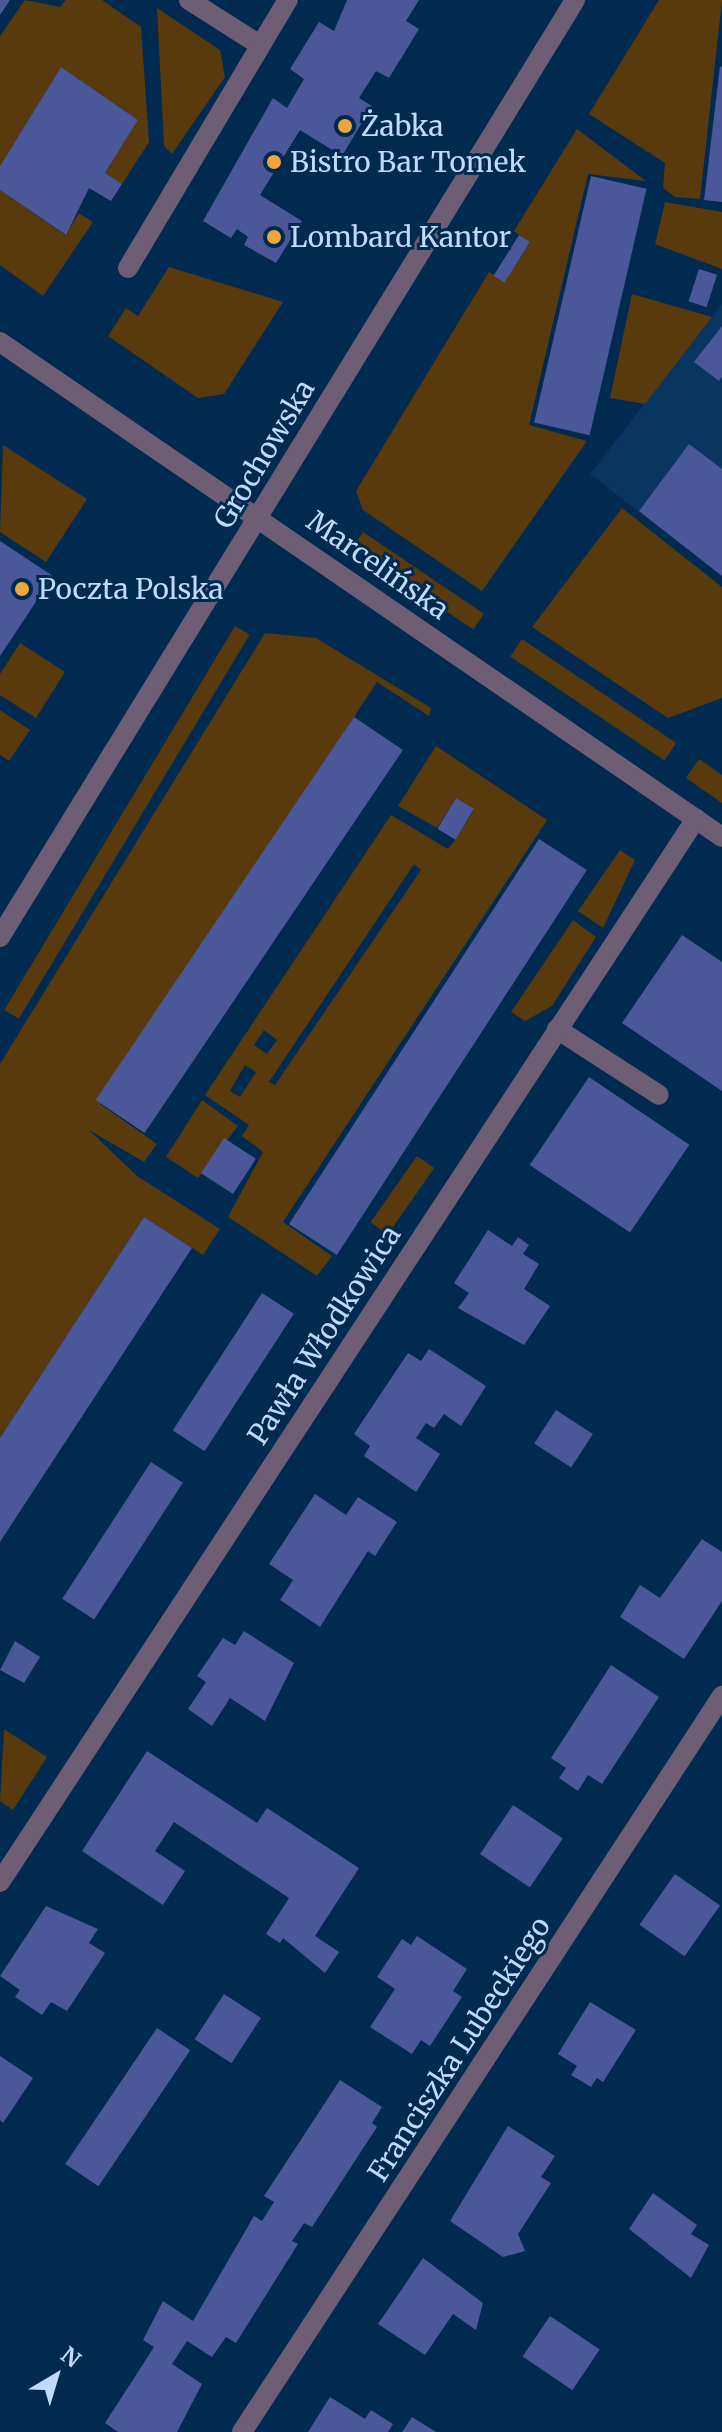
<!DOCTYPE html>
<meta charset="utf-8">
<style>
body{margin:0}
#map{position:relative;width:722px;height:2432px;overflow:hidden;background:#012a51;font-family:Merriweather,serif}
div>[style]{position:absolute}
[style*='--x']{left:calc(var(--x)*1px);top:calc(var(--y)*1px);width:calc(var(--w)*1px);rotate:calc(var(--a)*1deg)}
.built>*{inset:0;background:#083661}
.green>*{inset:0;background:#593a0c;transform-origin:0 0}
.building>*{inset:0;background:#4a5899;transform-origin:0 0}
.minor>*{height:20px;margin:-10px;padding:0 10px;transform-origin:10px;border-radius:10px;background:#6d5e76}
.dots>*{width:22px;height:22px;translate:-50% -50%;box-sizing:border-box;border:4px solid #012a51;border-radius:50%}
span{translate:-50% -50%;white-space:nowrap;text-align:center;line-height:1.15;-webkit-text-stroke:6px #012a51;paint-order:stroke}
.poi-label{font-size:28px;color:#bfdafa}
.left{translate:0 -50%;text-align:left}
.street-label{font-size:28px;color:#bfdafa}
.north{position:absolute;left:16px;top:2336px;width:80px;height:80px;-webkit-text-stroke:6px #012a51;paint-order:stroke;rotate:38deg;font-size:22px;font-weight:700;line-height:32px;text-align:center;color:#bfdafa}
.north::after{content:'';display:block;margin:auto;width:28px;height:36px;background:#bfdafa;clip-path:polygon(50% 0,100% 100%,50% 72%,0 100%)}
</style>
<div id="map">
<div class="built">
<div style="clip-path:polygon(722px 304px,722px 576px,590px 474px)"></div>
</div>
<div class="green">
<div style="clip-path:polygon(25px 0,60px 7px,66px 0,102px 0,141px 27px,149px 142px,122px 184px,105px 173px,138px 120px,61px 67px,0 166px,0 36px)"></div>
<div style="clip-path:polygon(659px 0,722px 0,700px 199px,675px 197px,663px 188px,665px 163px,589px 114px)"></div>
<div style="clip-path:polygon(157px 8px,220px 50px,225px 77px,172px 154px,164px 146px)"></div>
<div style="clip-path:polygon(577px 129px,646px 181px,588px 174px,529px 425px,587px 441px,482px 591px,363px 510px,356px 491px,489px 272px,505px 281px,530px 243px,514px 231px)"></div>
<div style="clip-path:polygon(0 190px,65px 235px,79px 213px,93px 222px,43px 296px,0 265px)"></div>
<div style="clip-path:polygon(665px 202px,722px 212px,722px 269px,655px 244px)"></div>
<div style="clip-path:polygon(169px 267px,283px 302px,224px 394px,198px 398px,108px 336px,126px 308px,138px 316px)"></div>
<div style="clip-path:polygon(632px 294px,712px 317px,645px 404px,610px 398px)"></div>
<div style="clip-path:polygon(3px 445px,87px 499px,46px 562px,0 532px)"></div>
<div style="clip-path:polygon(622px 508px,722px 587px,722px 698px,668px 718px,532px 627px)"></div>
<div style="left:363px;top:532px;width:146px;height:19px;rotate:34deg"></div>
<div style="left:235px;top:626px;width:17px;height:448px;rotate:31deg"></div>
<div style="clip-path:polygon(265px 633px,316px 638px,431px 708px,429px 716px,377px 682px,100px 1104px,157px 1144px,144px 1162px,89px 1130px,137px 1176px,220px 1229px,203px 1255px,144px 1217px,0 1438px,0 1064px)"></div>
<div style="left:522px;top:639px;width:186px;height:21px;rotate:34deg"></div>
<div style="clip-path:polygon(20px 643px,65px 672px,36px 718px,0 695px,0 674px)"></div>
<div style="clip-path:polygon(0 710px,30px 730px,9px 761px,0 755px)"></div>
<div style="clip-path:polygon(evenodd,436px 746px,547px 820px,283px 1222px,332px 1256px,317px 1276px,228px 1217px,263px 1152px,242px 1136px,249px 1125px,205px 1095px,391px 815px,448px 849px,455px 840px,474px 810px,456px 798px,437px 828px,398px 806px,436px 746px,414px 864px,421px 870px,275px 1085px,269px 1082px,414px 864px,436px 746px,264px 1030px,277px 1040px,267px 1054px,254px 1045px,264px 1030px,436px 746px,245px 1065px,256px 1072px,240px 1097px,230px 1091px,245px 1065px)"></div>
<div style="clip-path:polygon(699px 759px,722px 775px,722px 803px,686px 778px)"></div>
<div style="clip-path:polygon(620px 850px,635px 860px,603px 928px,578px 911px)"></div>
<div style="clip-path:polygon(573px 920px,596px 937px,552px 1006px,525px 1021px,511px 1012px)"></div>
<div style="clip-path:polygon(202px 1100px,238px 1126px,198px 1178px,166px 1157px)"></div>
<div style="left:417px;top:1156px;width:21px;height:81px;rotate:35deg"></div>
<div style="clip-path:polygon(4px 1729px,47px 1757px,13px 1810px,0 1801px)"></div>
</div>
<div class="building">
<div style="clip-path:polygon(0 0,10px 0,0 15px)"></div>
<div style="clip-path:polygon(347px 0,419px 0,406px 21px,419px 29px,389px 78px,376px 71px,359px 98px,372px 106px,342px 156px,300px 130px,260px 195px,302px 221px,276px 263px,244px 245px,248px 237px,237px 229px,231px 238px,203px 221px,273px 98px,287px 108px,304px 79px,290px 69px,319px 22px,334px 31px)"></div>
<div style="clip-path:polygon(720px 66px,722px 67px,722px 202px,704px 200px)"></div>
<div style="clip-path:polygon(61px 67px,138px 120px,105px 173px,122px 184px,111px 201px,89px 188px,66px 235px,0 190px,0 166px)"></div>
<div style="left:591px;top:176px;width:57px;height:253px;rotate:13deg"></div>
<div style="left:519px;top:235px;width:13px;height:48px;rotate:32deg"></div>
<div style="left:699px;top:269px;width:19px;height:34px;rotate:18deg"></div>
<div style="clip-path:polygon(722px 326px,722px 377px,719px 381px,694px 362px)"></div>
<div style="clip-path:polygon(689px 444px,722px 469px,722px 576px,639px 511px)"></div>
<div style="clip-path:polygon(0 541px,53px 576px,0 656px)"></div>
<div style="left:354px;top:717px;width:59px;height:462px;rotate:34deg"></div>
<div style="left:456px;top:798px;width:21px;height:36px;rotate:31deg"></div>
<div style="left:539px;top:839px;width:57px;height:459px;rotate:33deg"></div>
<div style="clip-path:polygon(682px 935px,722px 962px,722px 1091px,622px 1023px)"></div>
<div style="left:589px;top:1077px;width:121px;height:106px;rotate:34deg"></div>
<div style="left:224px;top:1138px;width:38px;height:42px;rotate:33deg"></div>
<div style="clip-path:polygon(144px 1217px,192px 1248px,0 1542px,0 1438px)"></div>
<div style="clip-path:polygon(488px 1230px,512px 1246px,518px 1237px,529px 1245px,523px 1254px,539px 1264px,524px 1289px,550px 1306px,524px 1345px,458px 1308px,469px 1293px,454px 1283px)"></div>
<div style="left:262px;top:1293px;width:38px;height:164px;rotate:33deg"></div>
<div style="clip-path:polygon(429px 1349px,486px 1386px,461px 1426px,444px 1414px,434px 1428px,426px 1423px,416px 1438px,440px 1454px,416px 1492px,364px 1456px,370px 1446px,354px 1434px,408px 1353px,421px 1361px)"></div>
<div style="left:556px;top:1410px;width:44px;height:40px;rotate:33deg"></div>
<div style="left:151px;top:1462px;width:38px;height:163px;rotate:33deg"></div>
<div style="clip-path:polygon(315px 1494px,346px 1515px,358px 1497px,397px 1522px,375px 1556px,368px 1551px,320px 1627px,280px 1600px,293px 1580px,269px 1564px)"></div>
<div style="clip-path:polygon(702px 1539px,722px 1552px,722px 1601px,684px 1659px,620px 1617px,640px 1585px,660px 1598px)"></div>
<div style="clip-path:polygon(244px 1631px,294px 1663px,265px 1721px,230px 1698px,212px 1726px,188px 1709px,206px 1682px,197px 1676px,223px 1638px,235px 1645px)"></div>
<div style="clip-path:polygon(15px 1641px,40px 1657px,24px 1683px,0 1670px)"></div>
<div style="clip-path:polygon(611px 1665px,659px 1697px,602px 1784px,588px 1775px,578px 1791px,559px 1778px,566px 1768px,551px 1758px)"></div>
<div style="clip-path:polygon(147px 1751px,257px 1823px,267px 1808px,359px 1868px,315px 1936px,339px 1952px,325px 1973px,283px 1938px,280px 1943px,266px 1934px,289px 1898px,174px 1822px,155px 1851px,185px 1871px,163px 1905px,82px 1851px)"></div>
<div style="left:513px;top:1805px;width:60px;height:59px;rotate:34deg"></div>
<div style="left:675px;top:1874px;width:55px;height:62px;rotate:35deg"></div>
<div style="clip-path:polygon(46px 1906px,98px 1929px,89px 1943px,105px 1953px,67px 2011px,51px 2002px,42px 2015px,15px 1997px,20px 1990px,0 1976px)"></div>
<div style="clip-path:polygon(417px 1936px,467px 1969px,453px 1991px,462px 1997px,430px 2046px,421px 2040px,412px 2054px,370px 2027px,395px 1989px,377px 1977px,402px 1939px,411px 1945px)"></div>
<div style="left:224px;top:1994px;width:44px;height:54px;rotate:33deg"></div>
<div style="clip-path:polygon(590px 2002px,636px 2030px,603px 2082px,597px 2078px,591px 2087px,571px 2075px,577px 2066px,558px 2054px)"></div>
<div style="left:157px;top:2028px;width:40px;height:164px;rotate:34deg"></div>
<div style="clip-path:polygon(0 2056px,33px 2078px,3px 2123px,0 2120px)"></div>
<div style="clip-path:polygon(340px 2080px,382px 2107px,372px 2123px,377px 2127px,312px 2227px,304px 2223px,292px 2241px,298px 2244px,236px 2343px,226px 2337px,212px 2357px,187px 2341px,172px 2364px,202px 2384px,177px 2432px,118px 2432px,105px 2423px,154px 2347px,143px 2340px,163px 2301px,193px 2321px,254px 2216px,262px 2221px,274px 2202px,264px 2196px)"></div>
<div style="clip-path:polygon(508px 2126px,555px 2156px,541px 2177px,551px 2183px,518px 2234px,525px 2251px,503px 2257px,450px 2221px)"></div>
<div style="clip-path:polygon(653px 2193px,697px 2225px,691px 2234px,709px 2245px,691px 2278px,629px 2229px)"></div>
<div style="clip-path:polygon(423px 2258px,483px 2303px,476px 2330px,453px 2314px,425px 2355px,378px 2324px)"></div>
<div style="left:550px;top:2316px;width:60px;height:49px;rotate:34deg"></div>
<div style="clip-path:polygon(330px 2397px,365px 2419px,371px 2410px,393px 2424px,388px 2432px,308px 2432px)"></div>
<div style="clip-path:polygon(412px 2417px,436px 2432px,402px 2432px)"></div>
</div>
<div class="minor">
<div style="--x:189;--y:0;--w:84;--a:32.4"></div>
<div style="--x:128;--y:268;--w:312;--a:-59.2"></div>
<div style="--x:0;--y:342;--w:875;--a:34.43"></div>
<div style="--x:0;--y:937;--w:1099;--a:-58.46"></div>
<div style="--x:557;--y:1029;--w:121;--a:32.9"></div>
<div style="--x:0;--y:1882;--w:1271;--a:-56.79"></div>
<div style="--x:242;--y:2432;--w:879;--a:-56.89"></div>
</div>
<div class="dots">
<div style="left:345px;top:126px;background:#efa73d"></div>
<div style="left:274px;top:162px;background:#efa73d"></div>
<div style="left:274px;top:237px;background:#efa73d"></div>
<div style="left:22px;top:589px;background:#efa73d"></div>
</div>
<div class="poi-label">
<span class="left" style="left:361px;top:126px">Żabka</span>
<span class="left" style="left:290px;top:162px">Bistro Bar Tomek</span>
<span class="left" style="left:290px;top:237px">Lombard Kantor</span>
<span class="left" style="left:38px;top:589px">Poczta Polska</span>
</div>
<div class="street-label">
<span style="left:264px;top:454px;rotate:-59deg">Grochowska</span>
<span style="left:378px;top:565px;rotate:35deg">Marcelińska</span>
<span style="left:324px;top:1335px;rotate:-57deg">Pawła Włodkowica</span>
<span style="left:459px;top:2049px;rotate:-57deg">Franciszka Lubeckiego</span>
</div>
<div class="north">N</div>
</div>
